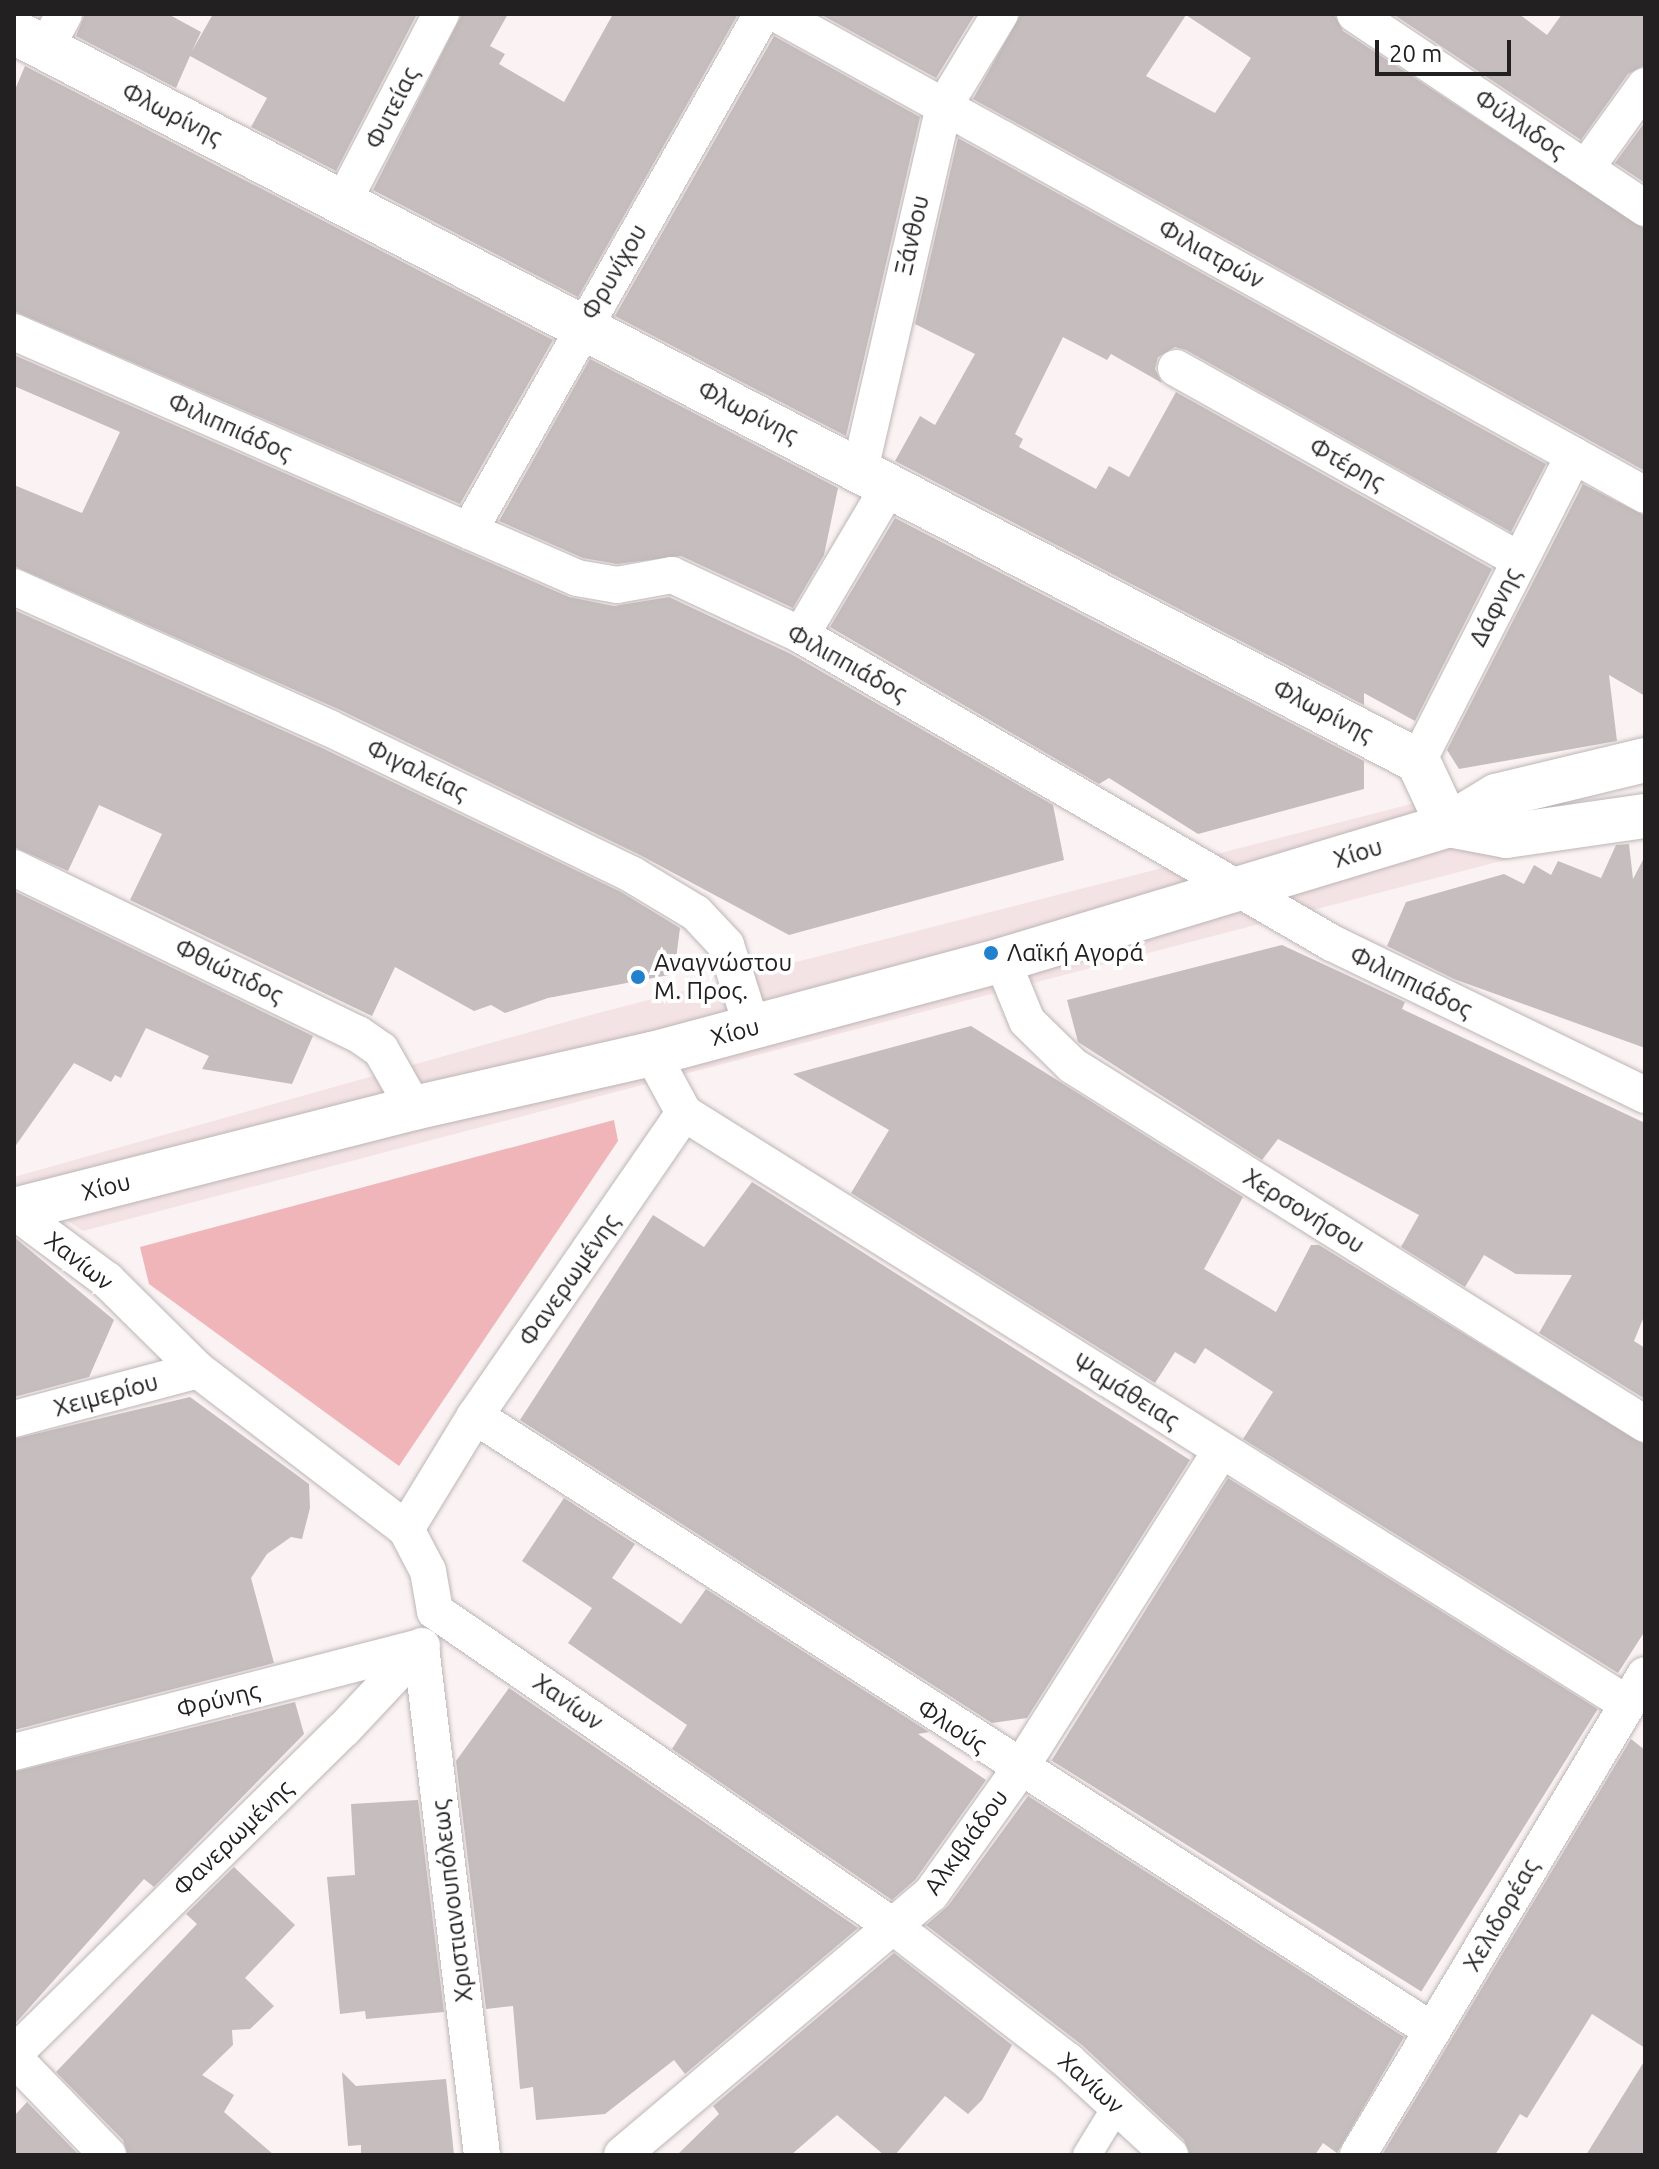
<!DOCTYPE html>
<meta charset="utf-8">
<style>
body{margin:0}
#map{position:relative;width:1659px;height:2169px;overflow:hidden;background:#fbf3f3;font-family:Ubuntu,sans-serif}
div>[style]{position:absolute}
[style*='--x']{left:calc(var(--x)*1px);top:calc(var(--y)*1px);width:calc(var(--w)*1px);rotate:calc(var(--a)*1deg)}
.built>*{inset:0;background:#f4e3e4}
.green>*{inset:0;background:#f0b5b9}
.building>*{inset:0;background:#c5bdbe;transform-origin:0 0}
.roads{filter:drop-shadow(0 0 2px #bdb5b6) drop-shadow(0 0 2px #bdb5b6)}
.pedestrian>*{height:28px;margin:-14px;padding:0 14px;transform-origin:14px;border-radius:14px;background:#fff}
.minor>*{height:36px;margin:-18px;padding:0 18px;transform-origin:18px;border-radius:18px;background:#fff}
.tertiary>*{height:44px;margin:-22px;padding:0 22px;transform-origin:22px;border-radius:22px;background:#fff}
.dots>*{width:22px;height:22px;translate:-50% -50%;box-sizing:border-box;border:4px solid #fff;border-radius:50%}
span{translate:-50% -50%;white-space:nowrap;text-align:center;line-height:1.15;-webkit-text-stroke:8px #fff;paint-order:stroke}
.street-label{font-size:24px;color:#232021}
.poi-label{font-size:24px;color:#232021}
.left{translate:0 -50%;text-align:left}
.frame{position:absolute;inset:0;border:16px solid #232021;pointer-events:none}
.scale{position:absolute;left:1375px;top:40px;width:136px;height:36px;box-sizing:border-box;border:4px solid #232021;border-top:0;padding-left:10px;font-size:24px;line-height:28px;white-space:nowrap;color:#232021;-webkit-text-stroke:6px #fff;paint-order:stroke}
</style>
<div id="map">
<div class="built">
<div style="clip-path:polygon(1582px 760px,1547px 849px,83px 1231px,14px 1185px,14px 1177px,594px 1014px)"></div>
</div>
<div class="green">
<div style="clip-path:polygon(614px 1120px,618px 1141px,399px 1466px,149px 1284px,140px 1247px)"></div>
</div>
<div class="building">
<div style="clip-path:polygon(85px 14px,168px 14px,201px 32px,192px 51px,213px 14px,417px 14px,336px 171px,251px 127px,267px 98px,190px 56px,176px 88px,76px 36px)"></div>
<div style="clip-path:polygon(462px 14px,508px 14px,490px 46px,505px 54px,499px 64px,564px 102px,613px 14px,738px 14px,578px 297px,373px 190px)"></div>
<div style="clip-path:polygon(820px 14px,975px 14px,936px 78px)"></div>
<div style="clip-path:polygon(evenodd,1021px 14px,1334px 14px,1343px 31px,1645px 229px,1645px 471px,973px 99px,1021px 14px,1186px 15px,1251px 58px,1215px 113px,1146px 76px,1186px 15px)"></div>
<div style="clip-path:polygon(1393px 14px,1519px 14px,1547px 35px,1562px 14px,1645px 14px,1645px 65px,1628px 74px,1581px 140px)"></div>
<div style="clip-path:polygon(774px 36px,920px 117px,846px 436px,615px 316px)"></div>
<div style="clip-path:polygon(25px 66px,553px 340px,460px 504px,14px 311px,14px 92px)"></div>
<div style="clip-path:polygon(1645px 122px,1645px 183px,1615px 163px)"></div>
<div style="clip-path:polygon(958px 138px,1546px 464px,1511px 532px,1186px 350px,1175px 347px,1158px 357px,1155px 369px,1162px 383px,1111px 354px,1107px 360px,1063px 337px,1015px 434px,1023px 439px,1019px 447px,1096px 489px,1109px 466px,1129px 477px,1176px 392px,1492px 569px,1415px 721px,1364px 693px,1364px 705px,895px 461px,920px 416px,935px 425px,975px 354px,915px 324px)"></div>
<div style="clip-path:polygon(14px 355px,569px 597px,614px 606px,669px 597px,791px 654px,1053px 805px,1064px 860px,789px 935px,640px 855px,338px 709px,14px 566px,14px 485px,82px 513px,120px 432px,14px 386px)"></div>
<div style="clip-path:polygon(590px 359px,838px 488px,824px 555px,793px 608px,681px 556px,617px 564px,583px 558px,499px 521px)"></div>
<div style="clip-path:polygon(1583px 484px,1645px 516px,1645px 696px,1609px 675px,1617px 741px,1459px 769px,1447px 750px)"></div>
<div style="clip-path:polygon(895px 518px,1364px 761px,1364px 789px,1198px 834px,1109px 778px,1099px 784px,830px 627px)"></div>
<div style="clip-path:polygon(14px 610px,320px 747px,621px 892px,680px 928px,674px 974px,548px 998px,505px 1013px,491px 1005px,474px 1011px,395px 967px,372px 1016px,130px 900px,162px 834px,99px 805px,68px 871px,14px 847px)"></div>
<div style="clip-path:polygon(1629px 844px,1633px 879px,1645px 856px,1645px 1048px,1454px 979px,1387px 946px,1406px 902px,1504px 874px,1524px 884px,1534px 865px,1551px 875px,1558px 861px,1601px 878px,1616px 845px)"></div>
<div style="clip-path:polygon(14px 891px,313px 1036px,292px 1084px,202px 1069px,209px 1056px,146px 1028px,121px 1078px,115px 1075px,111px 1082px,74px 1063px,14px 1148px)"></div>
<div style="clip-path:polygon(1282px 945px,1405px 1002px,1402px 1009px,1645px 1123px,1645px 1314px,1634px 1341px,1645px 1348px,1645px 1399px,1539px 1333px,1572px 1275px,1516px 1274px,1484px 1255px,1465px 1287px,1401px 1247px,1419px 1215px,1278px 1139px,1262px 1160px,1078px 1042px,1067px 1000px)"></div>
<div style="clip-path:polygon(971px 1026px,1243px 1197px,1204px 1269px,1276px 1312px,1311px 1245px,1319px 1245px,1645px 1445px,1645px 1631px,1618px 1673px,1243px 1439px,1273px 1392px,1205px 1348px,1195px 1364px,1175px 1352px,1155px 1383px,851px 1193px,889px 1130px,793px 1074px)"></div>
<div style="clip-path:polygon(752px 1182px,1190px 1460px,1027px 1718px,992px 1723px,520px 1420px,653px 1215px,704px 1247px)"></div>
<div style="clip-path:polygon(14px 1237px,114px 1320px,89px 1377px,14px 1397px)"></div>
<div style="clip-path:polygon(190px 1397px,309px 1484px,310px 1508px,302px 1539px,291px 1537px,267px 1554px,251px 1578px,274px 1663px,14px 1730px,14px 1439px)"></div>
<div style="left:1228px;top:1478px;width:436px;height:333px;rotate:32deg"></div>
<div style="clip-path:polygon(564px 1498px,635px 1544px,612px 1578px,681px 1624px,706px 1589px,929px 1732px,918px 1734px,986px 1780px,915px 1880px,892px 1900px,672px 1749px,687px 1725px,568px 1643px,592px 1608px,522px 1561px)"></div>
<div style="clip-path:polygon(509px 1688px,858px 1928px,685px 2074px,674px 2060px,605px 2114px,536px 2120px,533px 2087px,520px 2089px,513px 2006px,486px 2009px,456px 1761px)"></div>
<div style="clip-path:polygon(295px 1702px,304px 1734px,154px 1887px,144px 1879px,14px 2025px,14px 1772px)"></div>
<div style="clip-path:polygon(1631px 1739px,1645px 1750px,1645px 2048px,1592px 2014px,1527px 2118px,1520px 2114px,1495px 2155px,1382px 2155px)"></div>
<div style="clip-path:polygon(1028px 1796px,1404px 2037px,1337px 2153px,1323px 2143px,1315px 2155px,1190px 2155px,1184px 2140px,1082px 2045px,926px 1925px,948px 1906px)"></div>
<div style="clip-path:polygon(418px 1800px,444px 2012px,366px 2019px,365px 2011px,340px 2014px,327px 1877px,355px 1875px,351px 1804px)"></div>
<div style="clip-path:polygon(234px 1867px,295px 1925px,245px 1978px,274px 2006px,250px 2029px,232px 2030px,233px 2045px,202px 2075px,234px 2095px,224px 2112px,274px 2155px,128px 2155px,123px 2140px,56px 2072px,197px 1924px,186px 1914px)"></div>
<div style="clip-path:polygon(894px 1953px,1012px 2045px,982px 2100px,968px 2114px,945px 2096px,895px 2155px,884px 2155px,837px 2115px,791px 2155px,677px 2155px,719px 2114px,713px 2106px)"></div>
<div style="clip-path:polygon(1645px 2060px,1645px 2155px,1586px 2155px)"></div>
<div style="clip-path:polygon(342px 2072px,356px 2086px,446px 2079px,454px 2155px,361px 2155px,361px 2145px,348px 2146px)"></div>
<div style="clip-path:polygon(27px 2102px,79px 2155px,14px 2155px,14px 2116px)"></div>
</div>
<div class="roads">
<div class="pedestrian">
<div style="--x:1087;--y:2155;--w:57;--a:-58.5"></div>
</div>
<div class="minor">
<div style="--x:777;--y:14;--w:992;--a:28.99"></div>
<div style="--x:1355;--y:14;--w:349;--a:33.8"></div>
<div style="--x:46;--y:48;--w:38;--a:-62"></div>
<div style="--x:1586;--y:168;--w:101;--a:-54.3"></div>
<div style="--x:343;--y:202;--w:212;--a:-62.5"></div>
<div style="--x:14;--y:332;--w:614;--a:23.6"></div>
<div style="--x:577;--y:578;--w:41;--a:9.9"></div>
<div style="--x:617;--y:585;--w:56;--a:-10.3"></div>
<div style="--x:672;--y:575;--w:142;--a:24.9"></div>
<div style="--x:801;--y:635;--w:614;--a:30.12"></div>
<div style="--x:1332;--y:943;--w:348;--a:25.9"></div>
<div style="--x:1176;--y:368;--w:393;--a:29.2"></div>
<div style="--x:860;--y:470;--w:374;--a:-77"></div>
<div style="--x:944;--y:106;--w:108;--a:-58.7"></div>
<div style="--x:469;--y:531;--w:594;--a:-60.46"></div>
<div style="--x:14;--y:587;--w:345;--a:24.1"></div>
<div style="--x:329;--y:728;--w:335;--a:25.8"></div>
<div style="--x:631;--y:874;--w:76;--a:31"></div>
<div style="--x:696;--y:913;--w:44;--a:46.8"></div>
<div style="--x:726;--y:945;--w:86;--a:72.4"></div>
<div style="--x:801;--y:635;--w:173;--a:-59.4"></div>
<div style="--x:1418;--y:761;--w:343;--a:-63"></div>
<div style="--x:14;--y:868;--w:382;--a:25.8"></div>
<div style="--x:358;--y:1034;--w:28;--a:35"></div>
<div style="--x:381;--y:1050;--w:67;--a:60.4"></div>
<div style="--x:1002;--y:960;--w:66;--a:67.7"></div>
<div style="--x:1027;--y:1021;--w:64;--a:44.4"></div>
<div style="--x:1073;--y:1066;--w:675;--a:32.04"></div>
<div style="--x:652;--y:1054;--w:67;--a:61.5"></div>
<div style="--x:684;--y:1113;--w:1112;--a:32.06"></div>
<div style="--x:14;--y:1211;--w:116;--a:36.6"></div>
<div style="--x:107;--y:1280;--w:128;--a:44.7"></div>
<div style="--x:198;--y:1370;--w:262;--a:37.4"></div>
<div style="--x:406;--y:1529;--w:47;--a:62.4"></div>
<div style="--x:428;--y:1571;--w:41;--a:80.1"></div>
<div style="--x:435;--y:1611;--w:557;--a:34.55"></div>
<div style="--x:894;--y:1927;--w:220;--a:37.6"></div>
<div style="--x:1068;--y:2061;--w:139;--a:42.7"></div>
<div style="--x:475;--y:1416;--w:1138;--a:32.7"></div>
<div style="--x:14;--y:1419;--w:190;--a:-14.9"></div>
<div style="--x:406;--y:1529;--w:132;--a:-58.6"></div>
<div style="--x:475;--y:1416;--w:368;--a:-55.4"></div>
<div style="--x:14;--y:1752;--w:420;--a:-14.5"></div>
<div style="--x:421;--y:1647;--w:512;--a:83.15"></div>
<div style="--x:14;--y:2054;--w:463;--a:-44.6"></div>
<div style="--x:344;--y:1729;--w:114;--a:-46.8"></div>
<div style="--x:14;--y:2058;--w:135;--a:45.9"></div>
<div style="--x:622;--y:2155;--w:404;--a:-40.2"></div>
<div style="--x:931;--y:1894;--w:152;--a:-54.6"></div>
<div style="--x:1019;--y:1770;--w:378;--a:-57.7"></div>
<div style="--x:1358;--y:2155;--w:559;--a:-59.12"></div>
</div>
<div class="tertiary">
<div style="--x:14;--y:32;--w:1582;--a:27.44"></div>
<div style="--x:1418;--y:761;--w:71;--a:64.9"></div>
<div style="--x:1448;--y:825;--w:59;--a:10.7"></div>
<div style="--x:1506;--y:836;--w:140;--a:-8.2"></div>
<div style="--x:14;--y:1210;--w:413;--a:-14.3"></div>
<div style="--x:414;--y:1108;--w:244;--a:-12.8"></div>
<div style="--x:652;--y:1054;--w:362;--a:-15"></div>
<div style="--x:1002;--y:960;--w:466;--a:-16.8"></div>
<div style="--x:1448;--y:825;--w:56;--a:-31.1"></div>
<div style="--x:1496;--y:796;--w:153;--a:-13.6"></div>
</div>
</div>
<div class="dots">
<div style="left:991px;top:953px;background:#2281cd"></div>
<div style="left:638px;top:977px;background:#2281cd"></div>
</div>
<div class="street-label">
<span style="left:392px;top:108px;rotate:-63deg">Φυτείας</span>
<span style="left:172px;top:114px;rotate:27deg">Φλωρίνης</span>
<span style="left:1520px;top:124px;rotate:34deg">Φύλλιδος</span>
<span style="left:912px;top:235px;rotate:-77deg">Ξάνθου</span>
<span style="left:1211px;top:254px;rotate:29deg">Φιλιατρών</span>
<span style="left:614px;top:272px;rotate:-60deg">Φρυνίχου</span>
<span style="left:748px;top:412px;rotate:27deg">Φλωρίνης</span>
<span style="left:230px;top:427px;rotate:24deg">Φιλιππιάδος</span>
<span style="left:1347px;top:464px;rotate:29deg">Φτέρης</span>
<span style="left:1495px;top:607px;rotate:-63deg">Δάφνης</span>
<span style="left:847px;top:663px;rotate:29deg">Φιλιππιάδος</span>
<span style="left:1323px;top:711px;rotate:27deg">Φλωρίνης</span>
<span style="left:417px;top:770px;rotate:26deg">Φιγαλείας</span>
<span style="left:1358px;top:853px;rotate:-17deg">Χίου</span>
<span style="left:229px;top:971px;rotate:26deg">Φθιώτιδος</span>
<span style="left:1411px;top:982px;rotate:26deg">Φιλιππιάδος</span>
<span style="left:735px;top:1032px;rotate:-15deg">Χίου</span>
<span style="left:106px;top:1187px;rotate:-14deg">Χίου</span>
<span style="left:1304px;top:1211px;rotate:32deg">Χερσονήσου</span>
<span style="left:79px;top:1261px;rotate:38deg">Χανίων</span>
<span style="left:569px;top:1280px;rotate:-55deg">Φανερωμένης</span>
<span style="left:1126px;top:1391px;rotate:32deg">Ψαμάθειας</span>
<span style="left:106px;top:1395px;rotate:-15deg">Χειμερίου</span>
<span style="left:218px;top:1700px;rotate:-14deg">Φρύνης</span>
<span style="left:568px;top:1702px;rotate:35deg">Χανίων</span>
<span style="left:952px;top:1726px;rotate:33deg">Φλιούς</span>
<span style="left:233px;top:1838px;rotate:-44deg">Φανερωμένης</span>
<span style="left:966px;top:1842px;rotate:-54deg">Αλκιβιάδου</span>
<span style="left:452px;top:1901px;rotate:-97deg">Χριστιανουπόλεως</span>
<span style="left:1501px;top:1915px;rotate:-60deg">Χελιδορέας</span>
<span style="left:1091px;top:2083px;rotate:42deg">Χανίων</span>
</div>
<div class="poi-label">
<span class="left" style="left:1007px;top:953px">Λαϊκή Αγορά</span>
<span class="left" style="left:654px;top:977px">Αναγνώστου<br>Μ. Προς.</span>
</div>
<div class="frame"></div>
<div class="scale">20 m</div>
</div>
